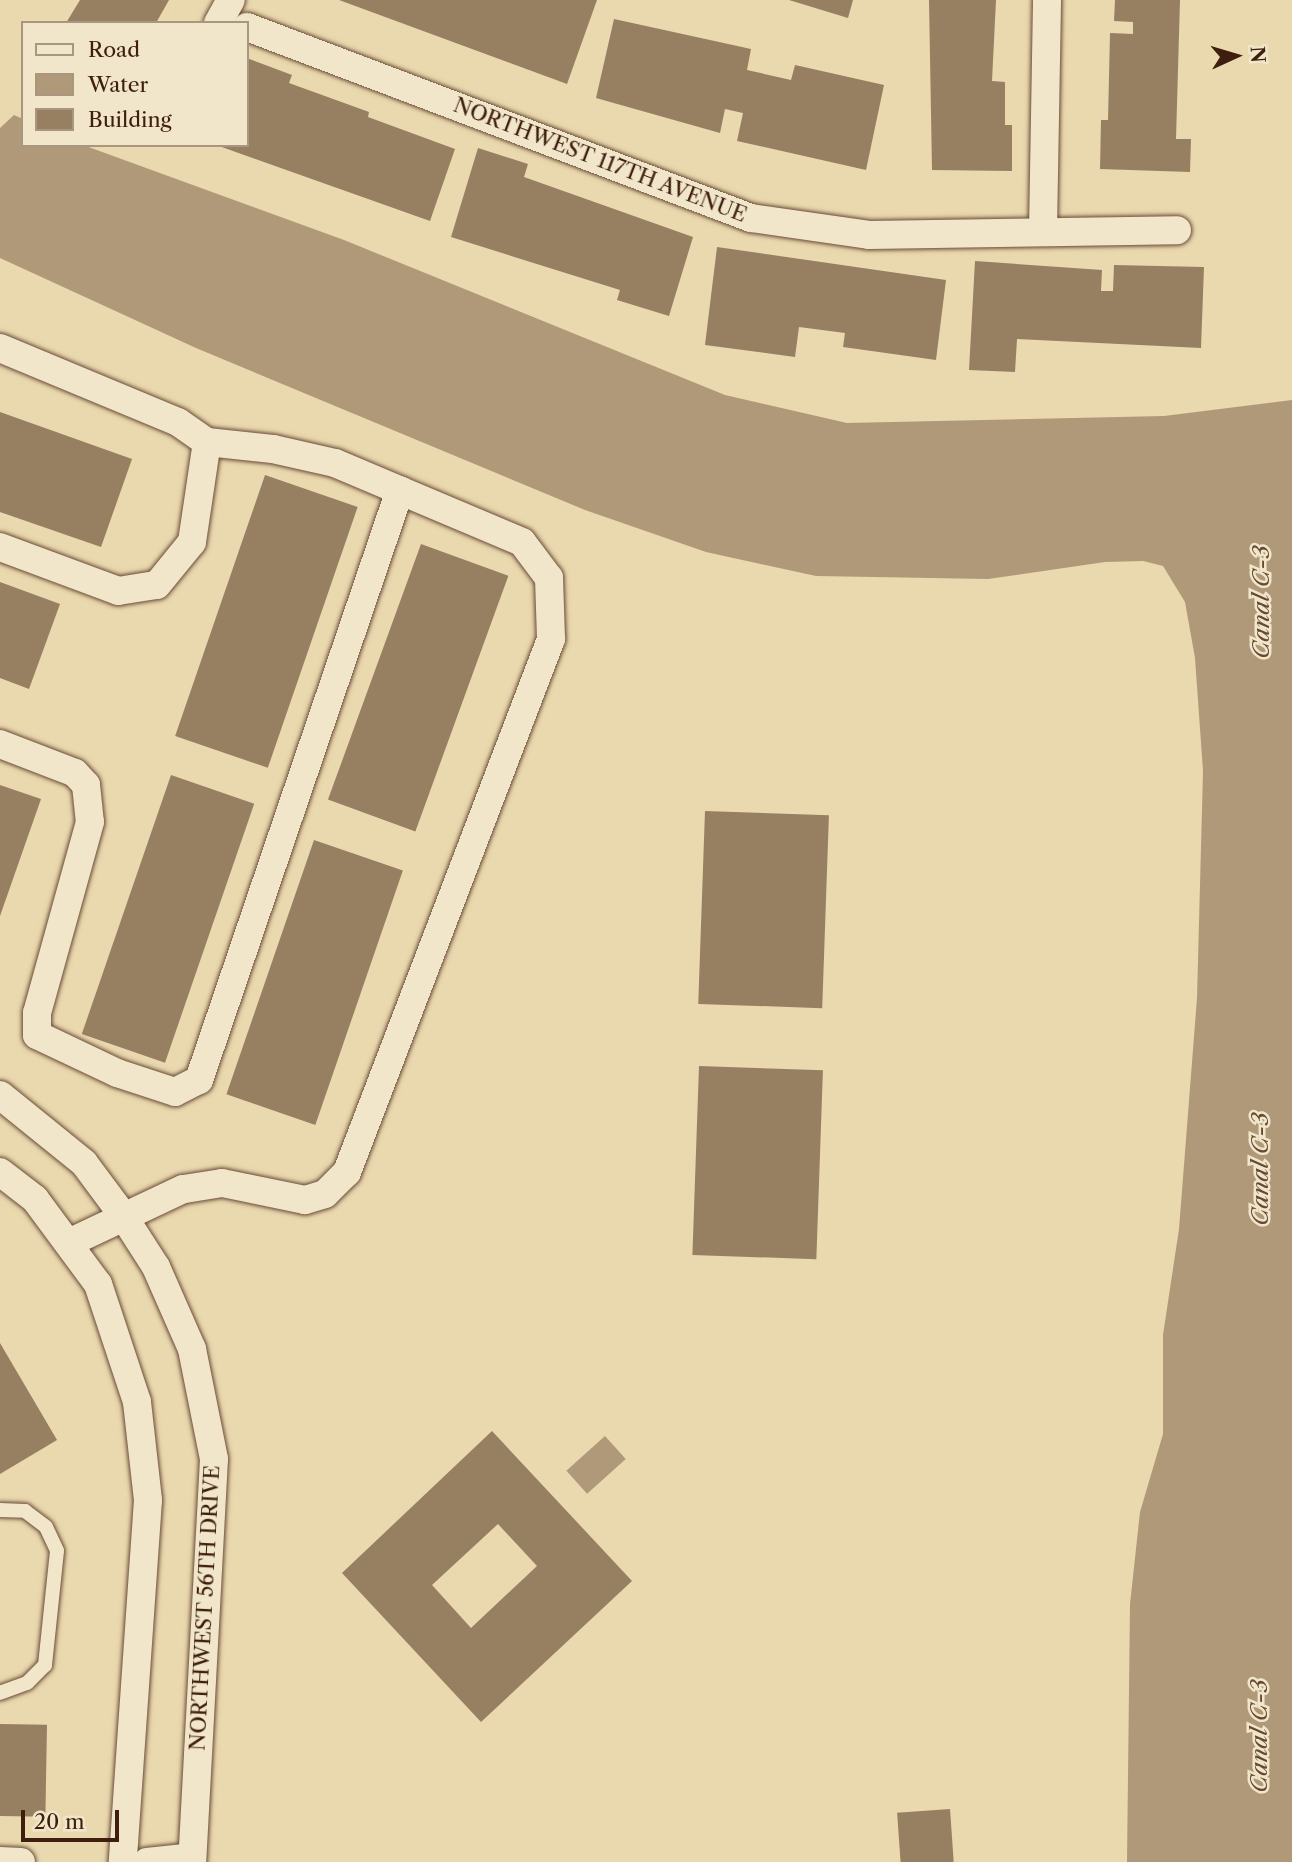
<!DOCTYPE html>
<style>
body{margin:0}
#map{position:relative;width:1292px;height:1862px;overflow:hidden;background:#ead8ae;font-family:"Libre Caslon Text",serif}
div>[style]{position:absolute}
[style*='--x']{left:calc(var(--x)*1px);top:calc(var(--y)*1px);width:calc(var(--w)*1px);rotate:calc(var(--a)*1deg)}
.water>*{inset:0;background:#b09978;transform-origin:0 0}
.building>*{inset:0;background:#977f62;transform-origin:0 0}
.roads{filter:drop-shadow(0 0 2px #694c37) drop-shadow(0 0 2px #694c37)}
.service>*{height:14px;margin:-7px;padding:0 7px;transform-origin:7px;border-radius:7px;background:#f1e6ca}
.minor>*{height:28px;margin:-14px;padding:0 14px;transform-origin:14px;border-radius:14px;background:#f1e6ca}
span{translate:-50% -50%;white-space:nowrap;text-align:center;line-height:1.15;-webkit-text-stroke:5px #f1e6ca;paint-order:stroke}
.street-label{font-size:21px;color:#3e1e0f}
.water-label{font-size:23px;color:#664934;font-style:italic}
.legend{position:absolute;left:21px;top:21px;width:228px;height:126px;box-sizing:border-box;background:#f1e6ca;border:2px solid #a9967f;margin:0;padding:9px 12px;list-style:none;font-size:21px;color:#3e1e0f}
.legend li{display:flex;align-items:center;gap:14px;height:35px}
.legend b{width:35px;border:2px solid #a9967f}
.north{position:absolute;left:1201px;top:21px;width:70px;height:70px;-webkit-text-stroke:5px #f1e6ca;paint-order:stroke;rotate:86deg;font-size:19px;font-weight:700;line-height:28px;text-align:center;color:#3e1e0f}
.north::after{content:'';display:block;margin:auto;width:24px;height:32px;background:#3e1e0f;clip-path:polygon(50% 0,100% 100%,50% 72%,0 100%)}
.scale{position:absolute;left:21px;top:1810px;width:98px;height:32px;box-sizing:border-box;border:4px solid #3e1e0f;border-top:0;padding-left:9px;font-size:21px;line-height:24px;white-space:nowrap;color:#3e1e0f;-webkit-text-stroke:5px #f1e6ca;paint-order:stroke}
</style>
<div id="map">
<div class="water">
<div style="clip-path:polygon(14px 115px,23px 119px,23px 145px,83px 145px,344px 240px,725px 395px,847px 423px,1164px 416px,1292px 400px,1292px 1862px,1127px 1862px,1130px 1604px,1140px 1512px,1163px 1434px,1163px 1335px,1179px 1229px,1197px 998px,1203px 771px,1195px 658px,1185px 602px,1163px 566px,1143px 561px,1105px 562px,988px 579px,816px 576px,706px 552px,585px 510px,196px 348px,0 258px,0 128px)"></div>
<div style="left:605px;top:1436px;width:31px;height:52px;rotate:48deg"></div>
</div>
<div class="building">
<div style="clip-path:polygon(80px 0,169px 0,156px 23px,66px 23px)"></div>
<div style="clip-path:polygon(339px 0,597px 0,567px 84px)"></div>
<div style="clip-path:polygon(789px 0,853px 0,848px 18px)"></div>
<div style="clip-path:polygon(929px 0,996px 0,992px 81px,1005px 82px,1005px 125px,1012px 125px,1012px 171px,932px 170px)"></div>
<div style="clip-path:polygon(1115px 0,1180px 0,1176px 139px,1191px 139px,1190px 172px,1100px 169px,1101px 120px,1108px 120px,1110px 33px,1133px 34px,1133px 22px,1114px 21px)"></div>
<div style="clip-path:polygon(614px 19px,751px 49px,747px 70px,791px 80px,795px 65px,884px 85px,866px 170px,737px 141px,743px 113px,725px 109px,720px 133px,596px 98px)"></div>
<div style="clip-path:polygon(247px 58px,292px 75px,289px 83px,369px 112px,368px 117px,455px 149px,430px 221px,219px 146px,247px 145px)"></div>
<div style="clip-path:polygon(478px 148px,528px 164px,524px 177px,693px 237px,669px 316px,617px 300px,620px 290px,451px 237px)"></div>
<div style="clip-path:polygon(717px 247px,946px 280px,936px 360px,843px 347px,845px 333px,799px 327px,795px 357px,705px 345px)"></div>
<div style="clip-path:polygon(975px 261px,1102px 270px,1101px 291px,1113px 291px,1114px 265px,1204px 267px,1201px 348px,1017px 339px,1015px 372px,969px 370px)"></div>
<div style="clip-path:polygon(0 412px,132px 459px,101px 547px,0 512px)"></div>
<div style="left:265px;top:475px;width:98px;height:276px;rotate:19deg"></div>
<div style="left:421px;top:544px;width:93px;height:272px;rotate:20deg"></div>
<div style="clip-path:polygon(0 582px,60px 604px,29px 689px,0 678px)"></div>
<div style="left:171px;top:775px;width:88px;height:274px;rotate:19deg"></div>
<div style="clip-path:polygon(0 785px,41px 799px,0 916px)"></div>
<div style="left:705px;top:811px;width:124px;height:193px;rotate:2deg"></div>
<div style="left:314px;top:840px;width:94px;height:269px;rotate:19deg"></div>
<div style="left:699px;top:1066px;width:124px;height:189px;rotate:2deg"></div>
<div style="clip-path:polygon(0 1343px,57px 1440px,0 1474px)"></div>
<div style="clip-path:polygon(evenodd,492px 1431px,632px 1581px,481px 1722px,342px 1573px,492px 1431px,498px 1524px,537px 1566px,471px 1628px,432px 1585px,498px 1524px)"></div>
<div style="left:0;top:1724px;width:47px;height:92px;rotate:1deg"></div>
<div style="left:950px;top:1809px;width:53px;height:53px;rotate:86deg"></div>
</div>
<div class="roads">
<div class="service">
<div style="--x:0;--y:1510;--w:25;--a:2"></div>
<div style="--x:25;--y:1511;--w:26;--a:37"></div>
<div style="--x:46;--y:1527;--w:26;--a:65"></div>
<div style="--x:57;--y:1551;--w:115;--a:96"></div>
<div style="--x:45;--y:1665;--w:25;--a:135"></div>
<div style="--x:27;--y:1683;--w:29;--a:160"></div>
</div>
<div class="minor">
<div style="--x:218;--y:23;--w:26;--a:-61"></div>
<div style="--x:247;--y:27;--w:539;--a:20.76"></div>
<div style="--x:751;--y:218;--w:119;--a:8.2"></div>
<div style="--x:869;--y:235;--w:308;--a:-0.9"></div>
<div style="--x:1043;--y:231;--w:231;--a:-89"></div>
<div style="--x:0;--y:348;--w:193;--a:22.6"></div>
<div style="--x:178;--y:422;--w:35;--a:35"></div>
<div style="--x:207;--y:442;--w:66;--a:6.1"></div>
<div style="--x:273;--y:449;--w:64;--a:12.7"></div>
<div style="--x:335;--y:463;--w:203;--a:22.9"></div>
<div style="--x:522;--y:542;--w:45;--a:53.1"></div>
<div style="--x:549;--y:578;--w:61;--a:88.1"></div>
<div style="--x:551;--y:639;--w:571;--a:110.94"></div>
<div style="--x:347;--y:1172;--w:31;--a:135"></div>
<div style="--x:325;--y:1194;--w:21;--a:163"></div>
<div style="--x:305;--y:1200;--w:85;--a:-168.4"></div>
<div style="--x:222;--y:1183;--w:39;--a:171"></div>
<div style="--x:183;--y:1189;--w:124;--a:154.7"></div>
<div style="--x:0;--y:547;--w:126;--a:20.4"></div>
<div style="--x:118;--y:591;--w:39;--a:-9"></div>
<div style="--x:157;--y:585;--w:55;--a:-50.9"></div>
<div style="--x:192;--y:542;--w:101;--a:-81.5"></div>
<div style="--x:0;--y:744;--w:80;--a:21.1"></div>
<div style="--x:75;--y:773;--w:16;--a:47"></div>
<div style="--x:86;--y:785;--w:37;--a:84"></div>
<div style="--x:90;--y:822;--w:198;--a:105.5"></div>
<div style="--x:37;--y:1013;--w:22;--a:90"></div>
<div style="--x:37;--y:1035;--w:89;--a:25.4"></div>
<div style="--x:117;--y:1073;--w:61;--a:18.1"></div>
<div style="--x:175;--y:1092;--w:27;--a:-27"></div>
<div style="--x:199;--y:1080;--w:623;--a:-71.19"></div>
<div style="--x:0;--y:1095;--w:108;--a:39"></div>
<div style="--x:84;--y:1163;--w:64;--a:53.3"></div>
<div style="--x:122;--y:1214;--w:63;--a:57.3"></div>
<div style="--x:156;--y:1267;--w:90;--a:66.3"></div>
<div style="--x:192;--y:1349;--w:112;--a:78.7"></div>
<div style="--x:214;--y:1459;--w:404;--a:93.1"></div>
<div style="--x:0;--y:1172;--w:44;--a:37.6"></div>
<div style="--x:35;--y:1199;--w:106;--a:53.5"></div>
<div style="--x:98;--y:1284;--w:124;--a:71.7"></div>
<div style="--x:137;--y:1402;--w:99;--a:83.6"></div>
<div style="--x:148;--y:1500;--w:363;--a:94"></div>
<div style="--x:0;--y:1861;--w:21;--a:3"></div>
<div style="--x:147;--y:1862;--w:45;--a:-6.3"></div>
</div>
</div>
<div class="street-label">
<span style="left:600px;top:160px;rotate:21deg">NORTHWEST 117TH AVENUE</span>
<span style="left:205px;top:1608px;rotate:-87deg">NORTHWEST 56TH DRIVE</span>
</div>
<div class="water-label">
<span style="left:1261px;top:602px;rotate:-90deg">Canal C-3</span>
<span style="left:1260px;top:1169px;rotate:-90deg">Canal C-3</span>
<span style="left:1259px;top:1736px;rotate:-90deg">Canal C-3</span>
</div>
<ul class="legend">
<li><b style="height:9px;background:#f1e6ca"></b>Road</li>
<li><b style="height:19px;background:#b09978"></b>Water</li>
<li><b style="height:19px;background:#977f62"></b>Building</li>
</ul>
<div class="north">N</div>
<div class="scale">20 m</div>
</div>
